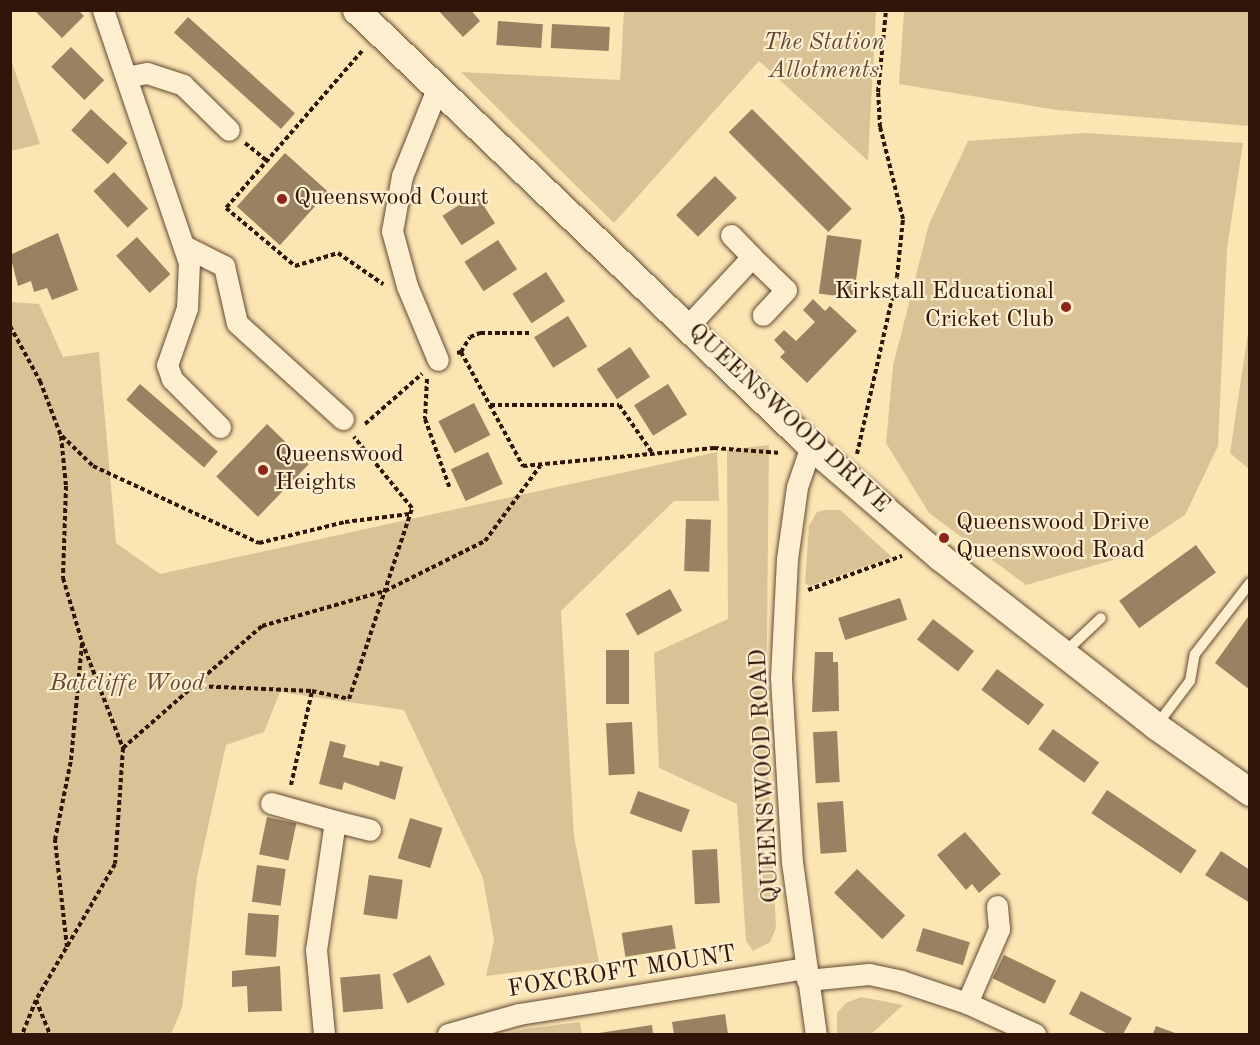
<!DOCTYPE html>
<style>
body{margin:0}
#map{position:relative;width:1260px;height:1045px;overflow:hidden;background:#fbe5b3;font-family:"Old Standard TT",serif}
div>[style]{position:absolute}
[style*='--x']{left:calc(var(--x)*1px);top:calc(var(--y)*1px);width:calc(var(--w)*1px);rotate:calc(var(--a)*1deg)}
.green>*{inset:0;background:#d9c296}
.building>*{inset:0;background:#9a8161;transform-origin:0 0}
.path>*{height:4px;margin-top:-2px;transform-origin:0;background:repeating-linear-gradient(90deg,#311508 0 4.5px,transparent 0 7.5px)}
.roads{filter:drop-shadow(0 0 2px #644933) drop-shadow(0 0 2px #644933)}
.service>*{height:10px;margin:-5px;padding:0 5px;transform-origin:5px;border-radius:5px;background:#fceece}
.minor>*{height:21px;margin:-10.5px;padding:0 10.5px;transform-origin:10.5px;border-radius:10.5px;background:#fceece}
.tertiary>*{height:27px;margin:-13.5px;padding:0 13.5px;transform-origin:13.5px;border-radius:13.5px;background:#fceece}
.dots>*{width:16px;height:16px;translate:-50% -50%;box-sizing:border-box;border:3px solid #fceece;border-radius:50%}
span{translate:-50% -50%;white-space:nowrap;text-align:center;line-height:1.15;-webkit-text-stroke:4.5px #fceece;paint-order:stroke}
.park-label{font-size:24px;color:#634933;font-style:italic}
.poi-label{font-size:24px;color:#311508}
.left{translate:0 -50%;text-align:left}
.right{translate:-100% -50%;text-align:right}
.street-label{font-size:24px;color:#311508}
.frame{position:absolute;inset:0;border:12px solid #311508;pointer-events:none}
</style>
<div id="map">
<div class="green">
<div style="clip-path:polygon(624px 11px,876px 11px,868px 161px,759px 61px,614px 223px,461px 72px,620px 80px)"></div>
<div style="clip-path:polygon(904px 11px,1249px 11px,1249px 126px,1057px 110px,899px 84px)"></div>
<div style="clip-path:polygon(10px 57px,40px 144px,11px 151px,10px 151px)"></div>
<div style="clip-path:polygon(1085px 133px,1243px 143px,1227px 249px,1218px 446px,1185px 515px,1120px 558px,1026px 585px,929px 513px,886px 443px,893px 366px,929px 224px,968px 141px)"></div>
<div style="clip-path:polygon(11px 302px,39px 304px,63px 357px,99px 352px,116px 543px,160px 574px,717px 452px,719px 501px,674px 501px,561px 611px,574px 836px,599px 962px,486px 976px,494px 941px,483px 878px,404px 710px,280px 692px,264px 732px,226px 745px,197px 877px,182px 1008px,171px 1034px,11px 1034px)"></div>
<div style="clip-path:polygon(1249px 326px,1250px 469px,1249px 469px,1230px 453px)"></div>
<div style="clip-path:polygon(769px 445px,766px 731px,776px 928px,770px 942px,753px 951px,746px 941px,737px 804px,659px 768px,654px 653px,728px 619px,727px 450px)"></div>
<div style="clip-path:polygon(825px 510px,840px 510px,892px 557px,810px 586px,805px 583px,809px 526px,817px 512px)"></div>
<div style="clip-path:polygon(861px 997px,903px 1005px,871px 1034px,837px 1034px,837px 1013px,846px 1003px)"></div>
<div style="clip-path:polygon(580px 1022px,582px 1034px,504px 1034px,525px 1029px)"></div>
</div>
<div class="building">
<div style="clip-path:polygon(34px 10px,78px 10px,84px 16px,62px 38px)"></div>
<div style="clip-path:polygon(438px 10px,471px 10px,480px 21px,463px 37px)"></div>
<div style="left:188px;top:17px;width:144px;height:21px;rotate:42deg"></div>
<div style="left:498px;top:21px;width:45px;height:24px;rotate:4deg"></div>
<div style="left:552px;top:24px;width:58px;height:24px;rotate:3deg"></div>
<div style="left:71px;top:47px;width:47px;height:28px;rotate:45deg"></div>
<div style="left:91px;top:109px;width:50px;height:29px;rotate:43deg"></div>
<div style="left:752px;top:109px;width:141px;height:33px;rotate:45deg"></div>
<div style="left:285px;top:153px;width:58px;height:72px;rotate:42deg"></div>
<div style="left:114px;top:172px;width:50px;height:28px;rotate:47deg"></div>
<div style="left:715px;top:176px;width:31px;height:55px;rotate:45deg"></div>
<div style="left:476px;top:194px;width:35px;height:40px;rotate:57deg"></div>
<div style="clip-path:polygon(58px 233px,78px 290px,52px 300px,47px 288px,34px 292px,31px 281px,18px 286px,10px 255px)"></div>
<div style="left:827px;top:235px;width:35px;height:59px;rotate:8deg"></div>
<div style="left:137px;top:237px;width:50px;height:28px;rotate:48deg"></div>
<div style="left:498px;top:240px;width:35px;height:40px;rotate:57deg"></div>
<div style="left:546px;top:272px;width:35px;height:40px;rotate:57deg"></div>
<div style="clip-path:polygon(813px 299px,825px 311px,830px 306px,857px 331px,807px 383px,780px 357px,785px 352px,774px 340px,784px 330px,796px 341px,815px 322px,803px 310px)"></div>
<div style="left:568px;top:316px;width:36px;height:40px;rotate:58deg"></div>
<div style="left:630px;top:347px;width:36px;height:40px;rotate:56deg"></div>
<div style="left:140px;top:384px;width:103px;height:21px;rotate:41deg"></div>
<div style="left:668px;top:384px;width:36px;height:40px;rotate:58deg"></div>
<div style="left:474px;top:403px;width:36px;height:40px;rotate:63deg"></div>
<div style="left:267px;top:424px;width:58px;height:73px;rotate:44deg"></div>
<div style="left:488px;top:452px;width:35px;height:41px;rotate:65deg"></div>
<div style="left:686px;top:519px;width:25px;height:52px;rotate:2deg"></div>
<div style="left:1196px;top:545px;width:34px;height:95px;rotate:54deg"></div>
<div style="left:670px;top:589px;width:25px;height:51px;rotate:61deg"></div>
<div style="left:900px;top:598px;width:23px;height:65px;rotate:72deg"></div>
<div style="clip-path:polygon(1250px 614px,1250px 690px,1215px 663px)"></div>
<div style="left:933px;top:619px;width:52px;height:26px;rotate:38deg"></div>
<div style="left:606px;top:650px;width:23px;height:54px"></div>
<div style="clip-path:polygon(815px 652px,833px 652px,833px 662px,838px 662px,839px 711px,812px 712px)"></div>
<div style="left:997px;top:669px;width:59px;height:26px;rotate:37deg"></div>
<div style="left:632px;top:722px;width:52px;height:26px;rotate:87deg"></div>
<div style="left:1053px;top:729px;width:57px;height:25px;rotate:36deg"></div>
<div style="left:837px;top:731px;width:51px;height:24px;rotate:87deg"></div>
<div style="clip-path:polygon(330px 741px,346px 745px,343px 757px,379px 766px,380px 761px,403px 767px,395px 800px,344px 782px,342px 790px,319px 784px)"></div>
<div style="left:1107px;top:790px;width:108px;height:28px;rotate:34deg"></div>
<div style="left:638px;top:791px;width:55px;height:24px;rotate:20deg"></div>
<div style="left:843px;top:801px;width:51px;height:26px;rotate:86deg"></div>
<div style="left:267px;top:817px;width:30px;height:38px;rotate:12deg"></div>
<div style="left:410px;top:818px;width:34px;height:42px;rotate:17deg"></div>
<div style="clip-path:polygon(965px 832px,1001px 874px,979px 893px,972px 884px,966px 890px,937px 855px)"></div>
<div style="left:717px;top:849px;width:54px;height:25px;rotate:87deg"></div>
<div style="clip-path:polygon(1221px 851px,1250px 870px,1250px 903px,1205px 875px)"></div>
<div style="left:257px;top:865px;width:29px;height:37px;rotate:8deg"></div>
<div style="left:857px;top:869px;width:67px;height:33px;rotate:44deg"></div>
<div style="left:369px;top:875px;width:34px;height:40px;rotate:8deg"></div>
<div style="left:248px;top:913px;width:31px;height:42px;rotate:4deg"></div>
<div style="left:672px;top:925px;width:24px;height:51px;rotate:81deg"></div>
<div style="left:923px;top:928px;width:49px;height:24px;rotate:17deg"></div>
<div style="left:430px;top:955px;width:33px;height:42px;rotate:63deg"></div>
<div style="left:1004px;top:955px;width:58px;height:26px;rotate:26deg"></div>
<div style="clip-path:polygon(280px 966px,282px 1011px,248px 1012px,247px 986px,232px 987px,232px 971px)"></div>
<div style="left:380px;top:974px;width:35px;height:40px;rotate:85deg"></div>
<div style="clip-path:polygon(1081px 991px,1132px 1018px,1123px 1034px,1108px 1034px,1069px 1014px)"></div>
<div style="clip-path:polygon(725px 1014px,728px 1034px,674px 1034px,672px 1022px)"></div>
<div style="clip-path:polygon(652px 1025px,653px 1034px,599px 1034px,599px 1033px)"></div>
<div style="clip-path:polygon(1156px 1026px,1178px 1034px,1153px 1034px)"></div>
</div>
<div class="path">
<div style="--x:362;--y:51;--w:208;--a:130.9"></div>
<div style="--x:226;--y:208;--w:90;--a:40"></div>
<div style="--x:295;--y:266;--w:45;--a:-16.8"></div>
<div style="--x:338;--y:253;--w:55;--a:34.6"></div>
<div style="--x:245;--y:143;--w:28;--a:39"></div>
<div style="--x:10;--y:326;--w:63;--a:61.4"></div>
<div style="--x:40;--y:381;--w:59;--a:69.1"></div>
<div style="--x:61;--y:436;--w:50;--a:84.3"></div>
<div style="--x:66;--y:486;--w:92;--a:91.9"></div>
<div style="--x:63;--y:578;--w:67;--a:73.5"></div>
<div style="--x:82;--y:642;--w:114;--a:68.9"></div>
<div style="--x:123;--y:748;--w:116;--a:93.9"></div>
<div style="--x:115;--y:864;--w:157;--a:120.2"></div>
<div style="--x:36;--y:1000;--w:37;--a:112"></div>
<div style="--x:461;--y:352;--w:17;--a:-59"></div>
<div style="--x:470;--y:337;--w:11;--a:-22"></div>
<div style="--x:480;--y:333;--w:49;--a:0"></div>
<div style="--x:457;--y:353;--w:4;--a:-14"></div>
<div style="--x:461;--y:352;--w:130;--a:61.5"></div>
<div style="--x:523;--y:466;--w:192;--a:-5.4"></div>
<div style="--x:714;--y:448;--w:67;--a:4.3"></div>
<div style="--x:427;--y:379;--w:40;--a:92.9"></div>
<div style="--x:425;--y:419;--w:74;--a:70.3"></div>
<div style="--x:490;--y:405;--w:129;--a:0"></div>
<div style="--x:619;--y:405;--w:60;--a:55.2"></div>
<div style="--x:365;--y:424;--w:76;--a:-41.3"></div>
<div style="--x:62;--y:436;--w:43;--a:44.1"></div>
<div style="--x:93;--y:466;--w:183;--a:24.9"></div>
<div style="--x:259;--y:543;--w:89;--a:-13.7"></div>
<div style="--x:345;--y:522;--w:65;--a:-7"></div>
<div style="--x:857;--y:454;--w:181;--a:-77.3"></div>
<div style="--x:897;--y:277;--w:58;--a:-84.1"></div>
<div style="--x:903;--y:219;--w:95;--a:-104"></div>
<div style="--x:880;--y:127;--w:35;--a:-93"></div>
<div style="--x:878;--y:92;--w:82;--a:-84.4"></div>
<div style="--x:808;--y:590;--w:100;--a:-19.9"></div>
<div style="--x:194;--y:686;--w:118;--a:2.4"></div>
<div style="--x:123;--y:748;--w:185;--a:-41.3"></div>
<div style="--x:262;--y:626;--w:128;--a:-15.9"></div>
<div style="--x:385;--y:591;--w:112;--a:-26.6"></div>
<div style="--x:485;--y:541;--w:93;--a:-53.7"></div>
<div style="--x:291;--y:785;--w:96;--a:-77.4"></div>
<div style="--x:312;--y:691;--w:38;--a:12"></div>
<div style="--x:349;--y:699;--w:201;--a:-71.7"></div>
<div style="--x:412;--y:508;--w:92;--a:-129.2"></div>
<div style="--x:67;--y:947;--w:108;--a:-96.4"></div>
<div style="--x:55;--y:840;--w:82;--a:-78.7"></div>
<div style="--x:71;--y:760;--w:118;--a:-84.6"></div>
<div style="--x:36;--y:1000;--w:37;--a:68"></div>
</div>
<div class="roads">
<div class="service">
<div style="--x:1063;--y:654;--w:52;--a:-43.5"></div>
<div style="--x:1156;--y:726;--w:56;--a:-52.9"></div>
<div style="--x:1190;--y:681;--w:27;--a:-80"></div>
<div style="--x:1195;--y:654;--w:90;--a:-52.2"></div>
</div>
<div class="minor">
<div style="--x:103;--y:10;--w:266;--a:71.2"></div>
<div style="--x:189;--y:262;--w:46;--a:92.5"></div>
<div style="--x:187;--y:308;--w:60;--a:109.3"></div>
<div style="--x:167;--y:365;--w:15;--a:70"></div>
<div style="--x:172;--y:379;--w:68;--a:45"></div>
<div style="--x:126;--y:77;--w:21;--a:-11"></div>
<div style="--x:147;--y:73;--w:38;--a:18"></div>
<div style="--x:183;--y:85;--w:64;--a:44.4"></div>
<div style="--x:437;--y:89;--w:94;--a:111.9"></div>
<div style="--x:402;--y:176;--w:56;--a:100.3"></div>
<div style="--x:392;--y:231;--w:57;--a:74.7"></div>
<div style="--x:407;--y:286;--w:80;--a:67.3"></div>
<div style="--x:731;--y:235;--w:30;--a:46"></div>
<div style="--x:184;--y:246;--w:45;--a:26.6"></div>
<div style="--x:224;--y:266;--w:58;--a:77.2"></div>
<div style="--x:237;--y:323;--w:143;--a:42.2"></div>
<div style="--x:688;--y:326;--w:94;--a:-47.2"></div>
<div style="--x:752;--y:257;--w:47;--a:44.1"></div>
<div style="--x:786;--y:290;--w:34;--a:133"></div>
<div style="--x:811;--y:446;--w:43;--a:108.9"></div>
<div style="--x:797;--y:487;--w:73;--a:97.9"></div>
<div style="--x:787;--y:559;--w:119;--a:92.9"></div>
<div style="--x:781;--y:678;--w:184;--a:86.6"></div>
<div style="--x:792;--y:862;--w:174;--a:82.1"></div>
<div style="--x:271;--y:803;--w:66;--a:15.7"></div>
<div style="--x:807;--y:980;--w:62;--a:-5.5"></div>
<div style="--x:869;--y:974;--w:33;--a:12"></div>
<div style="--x:901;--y:981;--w:70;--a:18.4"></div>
<div style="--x:967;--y:1003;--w:75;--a:24.5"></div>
<div style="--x:967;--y:1003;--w:81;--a:-66.6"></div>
<div style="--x:999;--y:929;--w:23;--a:-95"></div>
<div style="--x:324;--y:1034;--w:84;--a:-95.4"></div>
<div style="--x:316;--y:950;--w:130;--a:-81.6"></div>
<div style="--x:335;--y:821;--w:36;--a:14"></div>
<div style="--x:448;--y:1034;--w:74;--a:-15.7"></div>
<div style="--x:519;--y:1014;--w:291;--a:-9.1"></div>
</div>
<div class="tertiary">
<div style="--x:356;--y:10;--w:630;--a:43.78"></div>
<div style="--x:811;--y:446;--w:170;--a:40.7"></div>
<div style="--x:940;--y:557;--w:274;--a:38"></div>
<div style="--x:1156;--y:726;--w:115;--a:35.1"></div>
</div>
</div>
<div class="dots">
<div style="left:282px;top:199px;background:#8f2418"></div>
<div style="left:1066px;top:307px;background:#8f2418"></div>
<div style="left:263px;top:470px;background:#8f2418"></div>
<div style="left:944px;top:538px;background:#8f2418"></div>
</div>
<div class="park-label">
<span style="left:824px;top:58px">The Station<br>Allotments</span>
<span style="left:127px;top:685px">Batcliffe Wood</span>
</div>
<div class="poi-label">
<span class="left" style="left:294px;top:199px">Queenswood Court</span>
<span class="right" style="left:1054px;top:307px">Kirkstall Educational<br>Cricket Club</span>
<span class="left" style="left:275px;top:470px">Queenswood<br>Heights</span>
<span class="left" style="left:956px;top:538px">Queenswood Drive<br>Queenswood Road</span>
</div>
<div class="street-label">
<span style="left:788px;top:419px;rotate:43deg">QUEENSWOOD DRIVE</span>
<span style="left:766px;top:776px;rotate:-93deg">QUEENSWOOD ROAD</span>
<span style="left:622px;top:973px;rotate:-9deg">FOXCROFT MOUNT</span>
</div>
<div class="frame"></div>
</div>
